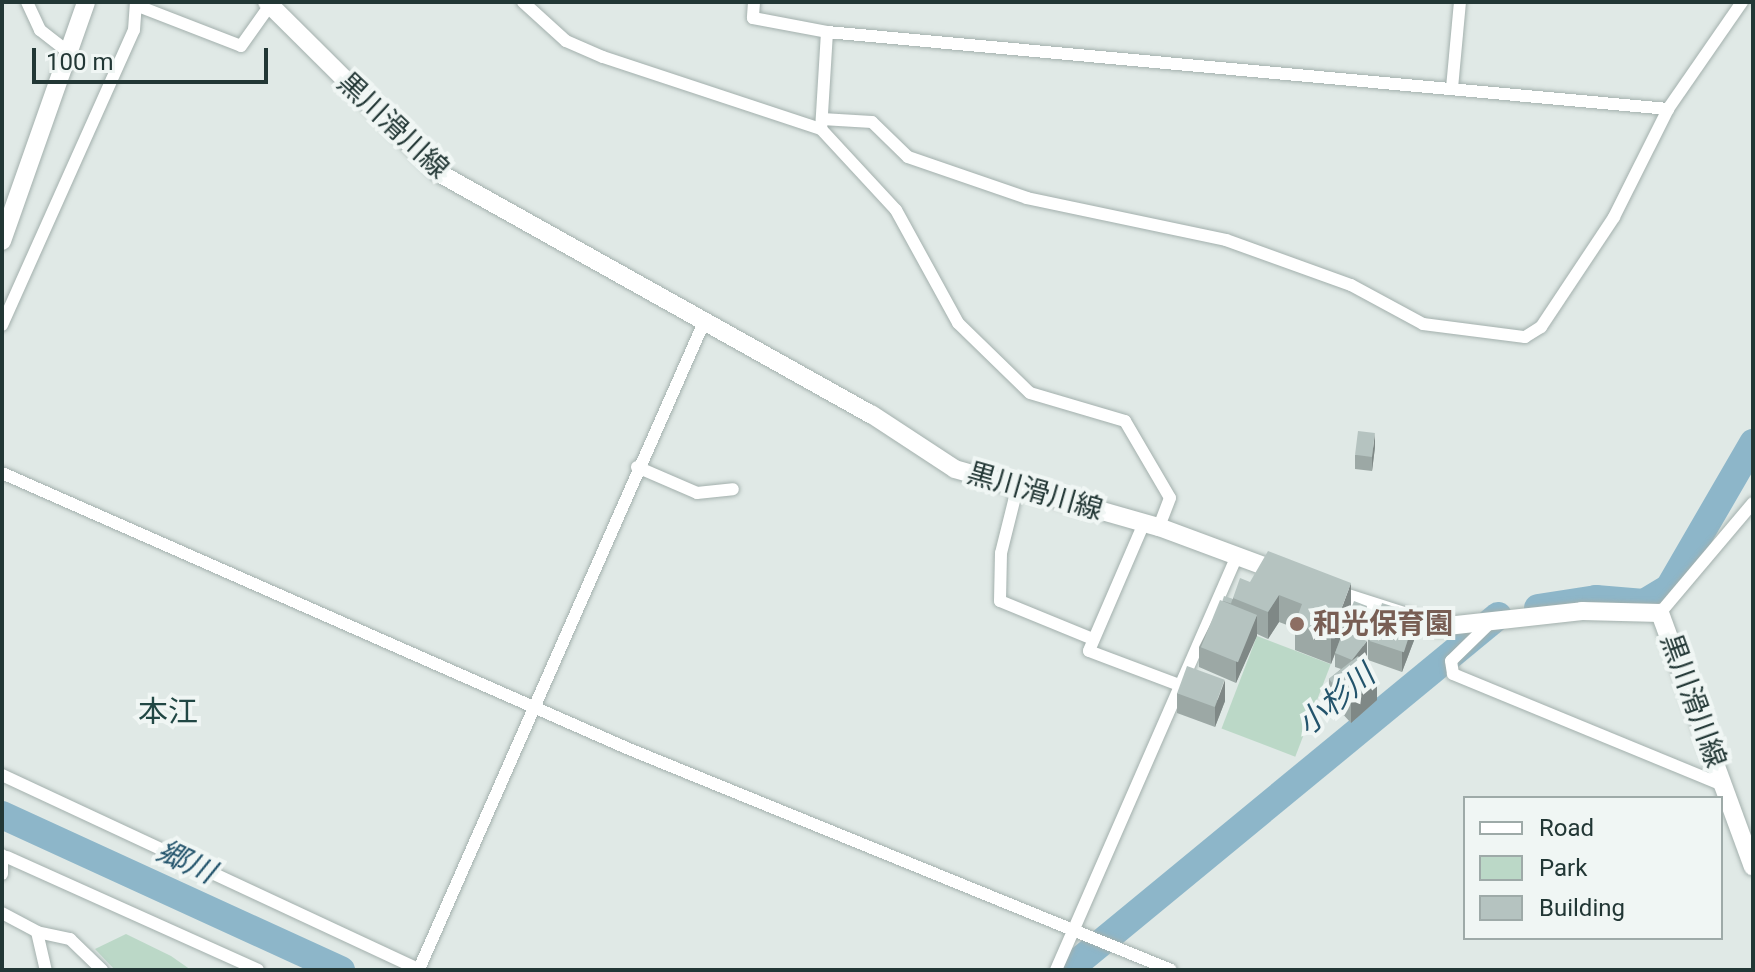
<!DOCTYPE html>
<meta charset="utf-8">
<style>
body{margin:0}
#map{position:relative;width:1755px;height:972px;overflow:hidden;background:#e0e9e6;font-family:Roboto,"Noto Sans JP",sans-serif}
div>[style]{position:absolute}
[style*='--x']{left:calc(var(--x)*1px);top:calc(var(--y)*1px);width:calc(var(--w)*1px);rotate:calc(var(--a)*1deg)}
.green>*{inset:0;background:#bbd8c7;transform-origin:0 0}
.river>*{height:28px;margin:-14px;padding:0 14px;transform-origin:14px;border-radius:14px;background:#8db6c9}
.roads{filter:drop-shadow(0 0 2px #a3b0ad) drop-shadow(0 0 2px #a3b0ad)}
.street>*{height:12px;margin:-6px;padding:0 6px;transform-origin:6px;border-radius:6px;background:#fff}
.secondary>*{height:18px;margin:-9px;padding:0 9px;transform-origin:9px;border-radius:9px;background:#fff}
.wall>*{inset:0;background:#9ca8a5}
.shaded-wall>*{inset:0;background:#7f8886}
.building>*{inset:0;background:#b5c3c0;transform-origin:0 0}
.dots>*{width:22px;height:22px;translate:-50% -50%;box-sizing:border-box;border:4px solid #f0f6f4;border-radius:50%}
span{translate:-50% -50%;white-space:nowrap;text-align:center;line-height:1.15;-webkit-text-stroke:8px #f0f6f4;paint-order:stroke}
.street-label{font-size:28px;color:#223735}
.education-label{font-size:28px;color:#785e54;font-weight:700}
.left{translate:0 -50%;text-align:left}
.water-label{font-size:30px;color:#23546c;font-style:italic}
.neighbourhood-label{font-size:30px;color:#214744}
.frame{position:absolute;inset:0;border:4px solid #223735;pointer-events:none}
.legend{position:absolute;left:1463px;top:796px;width:260px;height:144px;box-sizing:border-box;background:#f0f6f4;border:2px solid #9eaaa8;margin:0;padding:10px 14px;list-style:none;font-size:24px;color:#223735}
.legend li{display:flex;align-items:center;gap:16px;height:40px}
.legend b{width:40px;border:2px solid #9eaaa8}
.scale{position:absolute;left:32px;top:48px;width:236px;height:36px;box-sizing:border-box;border:4px solid #223735;border-top:0;padding-left:10px;font-size:24px;line-height:28px;white-space:nowrap;color:#223735;-webkit-text-stroke:6px #f0f6f4;paint-order:stroke}
</style>
<div id="map">
<div class="green">
<div style="left:1257px;top:636px;width:79px;height:99px;rotate:21deg"></div>
<div style="clip-path:polygon(126px 934px,171px 956px,191px 970px,115px 970px,95px 949px)"></div>
</div>
<div class="river">
<div style="--x:1538;--y:608;--w:59;--a:-8.8"></div>
<div style="--x:1596;--y:599;--w:48;--a:4.8"></div>
<div style="--x:1644;--y:603;--w:29;--a:-31"></div>
<div style="--x:1669;--y:588;--w:168;--a:-59.9"></div>
<div style="--x:2;--y:815;--w:373;--a:24.6"></div>
<div style="--x:1068;--y:970;--w:557;--a:-39.46"></div>
</div>
<div class="roads">
<div class="street">
<div style="--x:27;--y:2;--w:31;--a:65"></div>
<div style="--x:40;--y:30;--w:37;--a:38"></div>
<div style="--x:523;--y:2;--w:58;--a:42.2"></div>
<div style="--x:566;--y:41;--w:40;--a:23.4"></div>
<div style="--x:603;--y:57;--w:230;--a:18.3"></div>
<div style="--x:754;--y:2;--w:16;--a:94"></div>
<div style="--x:753;--y:18;--w:75;--a:10.7"></div>
<div style="--x:827;--y:32;--w:845;--a:5.23"></div>
<div style="--x:1668;--y:109;--w:130;--a:-55.3"></div>
<div style="--x:138;--y:6;--w:110;--a:21.2"></div>
<div style="--x:241;--y:46;--w:50;--a:-54.7"></div>
<div style="--x:827;--y:32;--w:97;--a:93.5"></div>
<div style="--x:821;--y:129;--w:110;--a:47.2"></div>
<div style="--x:896;--y:210;--w:129;--a:61.2"></div>
<div style="--x:958;--y:323;--w:100;--a:44.2"></div>
<div style="--x:1030;--y:393;--w:99;--a:16.4"></div>
<div style="--x:1125;--y:421;--w:89;--a:59.7"></div>
<div style="--x:1170;--y:498;--w:31;--a:111"></div>
<div style="--x:1452;--y:88;--w:86;--a:-84.7"></div>
<div style="--x:822;--y:119;--w:50;--a:3.4"></div>
<div style="--x:872;--y:122;--w:50;--a:44.2"></div>
<div style="--x:908;--y:157;--w:126;--a:19"></div>
<div style="--x:1027;--y:198;--w:203;--a:11.9"></div>
<div style="--x:1226;--y:240;--w:133;--a:19.8"></div>
<div style="--x:1351;--y:285;--w:82;--a:28.4"></div>
<div style="--x:1423;--y:324;--w:103;--a:7.3"></div>
<div style="--x:1525;--y:337;--w:19;--a:-32"></div>
<div style="--x:1541;--y:327;--w:132;--a:-56.4"></div>
<div style="--x:1614;--y:217;--w:121;--a:-63.4"></div>
<div style="--x:2;--y:325;--w:323;--a:-65.9"></div>
<div style="--x:134;--y:30;--w:28;--a:-86"></div>
<div style="--x:637;--y:467;--w:65;--a:23.4"></div>
<div style="--x:697;--y:493;--w:36;--a:-6"></div>
<div style="--x:2;--y:473;--w:685;--a:23.76"></div>
<div style="--x:629;--y:749;--w:585;--a:22.18"></div>
<div style="--x:1017;--y:489;--w:66;--a:104"></div>
<div style="--x:1001;--y:553;--w:48;--a:91.2"></div>
<div style="--x:1000;--y:601;--w:97;--a:22.3"></div>
<div style="--x:1144;--y:523;--w:139;--a:113.3"></div>
<div style="--x:1089;--y:651;--w:96;--a:20.7"></div>
<div style="--x:1660;--y:613;--w:144;--a:-49.8"></div>
<div style="--x:1492;--y:621;--w:57;--a:135.7"></div>
<div style="--x:1451;--y:661;--w:13;--a:81"></div>
<div style="--x:1453;--y:674;--w:294;--a:22.4"></div>
<div style="--x:2;--y:775;--w:462;--a:25"></div>
<div style="--x:2;--y:855;--w:19;--a:90"></div>
<div style="--x:7;--y:857;--w:275;--a:24.2"></div>
<div style="--x:2;--y:913;--w:40;--a:28"></div>
<div style="--x:37;--y:932;--w:39;--a:77"></div>
<div style="--x:37;--y:932;--w:34;--a:12"></div>
<div style="--x:70;--y:939;--w:45;--a:44.1"></div>
<div style="--x:419;--y:969;--w:709;--a:-66.22"></div>
<div style="--x:1056;--y:970;--w:453;--a:-66.4"></div>
</div>
<div class="secondary">
<div style="--x:267;--y:2;--w:243;--a:44.8"></div>
<div style="--x:439;--y:173;--w:495;--a:29.2"></div>
<div style="--x:871;--y:414;--w:100;--a:33.2"></div>
<div style="--x:955;--y:469;--w:212;--a:15.9"></div>
<div style="--x:1159;--y:527;--w:132;--a:20.4"></div>
<div style="--x:2;--y:241;--w:253;--a:-70.6"></div>
<div style="--x:1329;--y:592;--w:114;--a:17.8"></div>
<div style="--x:1438;--y:627;--w:145;--a:-6.3"></div>
<div style="--x:1582;--y:611;--w:78;--a:1.5"></div>
<div style="--x:1660;--y:613;--w:270;--a:69.9"></div>
</div>
</div>
<div class="wall">
<div style="clip-path:polygon(1375px 447px,1372px 471px,1355px 469px,1355px 455px)"></div>
<div style="clip-path:polygon(1250px 582px,1351px 609px,1367px 620px,1360px 639px,1367px 655px,1362px 661px,1377px 700px,1351px 723px,1329px 699px,1329px 679px,1341px 669px,1335px 667px,1335px 654px,1331px 664px,1295px 650px,1295px 628px,1279px 622px,1268px 639px,1257px 634px,1236px 683px,1199px 667px,1199px 647px,1222px 601px,1233px 599px,1233px 605px,1233px 598px)"></div>
<div style="clip-path:polygon(1416px 635px,1402px 672px,1368px 660px,1368px 640px)"></div>
<div style="clip-path:polygon(1177px 693px,1225px 701px,1215px 727px,1177px 713px)"></div>
</div>
<div class="shaded-wall">
<div style="clip-path:polygon(1375px 433px,1375px 447px,1372px 471px,1372px 457px)"></div>
<div style="clip-path:polygon(1351px 583px,1351px 609px,1331px 664px,1331px 637px)"></div>
<div style="clip-path:polygon(1279px 595px,1279px 622px,1268px 639px,1268px 612px)"></div>
<div style="clip-path:polygon(1367px 606px,1367px 620px,1357px 646px,1357px 632px)"></div>
<div style="clip-path:polygon(1416px 614px,1416px 635px,1402px 672px,1402px 652px)"></div>
<div style="clip-path:polygon(1257px 615px,1257px 636px,1236px 683px,1236px 662px)"></div>
<div style="clip-path:polygon(1367px 641px,1367px 655px,1352px 674px,1352px 660px)"></div>
<div style="clip-path:polygon(1225px 680px,1225px 701px,1215px 727px,1215px 707px)"></div>
<div style="clip-path:polygon(1377px 680px,1377px 700px,1351px 723px,1351px 703px)"></div>
</div>
<div class="building">
<div style="left:1358px;top:431px;width:17px;height:24px;rotate:7deg"></div>
<div style="clip-path:polygon(1268px 551px,1351px 583px,1331px 637px,1295px 623px,1302px 604px,1279px 595px,1268px 612px,1233px 598px,1240px 578px,1250px 582px)"></div>
<div style="left:1224px;top:596px;width:9px;height:5px;rotate:18deg"></div>
<div style="left:1220px;top:600px;width:40px;height:51px;rotate:22deg"></div>
<div style="left:1354px;top:601px;width:14px;height:28px;rotate:21deg"></div>
<div style="left:1382px;top:603px;width:36px;height:40px;rotate:18deg"></div>
<div style="clip-path:polygon(1343px 632px,1367px 641px,1352px 660px,1335px 653px)"></div>
<div style="left:1358px;top:656px;width:31px;height:37px;rotate:52deg"></div>
<div style="left:1187px;top:666px;width:40px;height:29px;rotate:20deg"></div>
</div>
<div class="dots">
<div style="left:1297px;top:624px;background:#8d6e63"></div>
</div>
<div class="street-label">
<span style="left:393px;top:126px;rotate:43deg">黒川滑川線</span>
<span style="left:1035px;top:492px;rotate:16deg">黒川滑川線</span>
<span style="left:1693px;top:701px;rotate:70deg">黒川滑川線</span>
</div>
<div class="education-label">
<span class="left" style="left:1313px;top:624px">和光保育園</span>
</div>
<div class="water-label">
<span style="left:1336px;top:700px;rotate:-40deg">小杉川</span>
<span style="left:186px;top:862px;rotate:25deg">郷川</span>
</div>
<div class="neighbourhood-label">
<span style="left:168px;top:712px">本江</span>
</div>
<div class="frame"></div>
<ul class="legend">
<li><b style="height:10px;background:#fff"></b>Road</li>
<li><b style="height:22px;background:#bbd8c7"></b>Park</li>
<li><b style="height:22px;background:#b5c3c0"></b>Building</li>
</ul>
<div class="scale">100 m</div>
</div>
